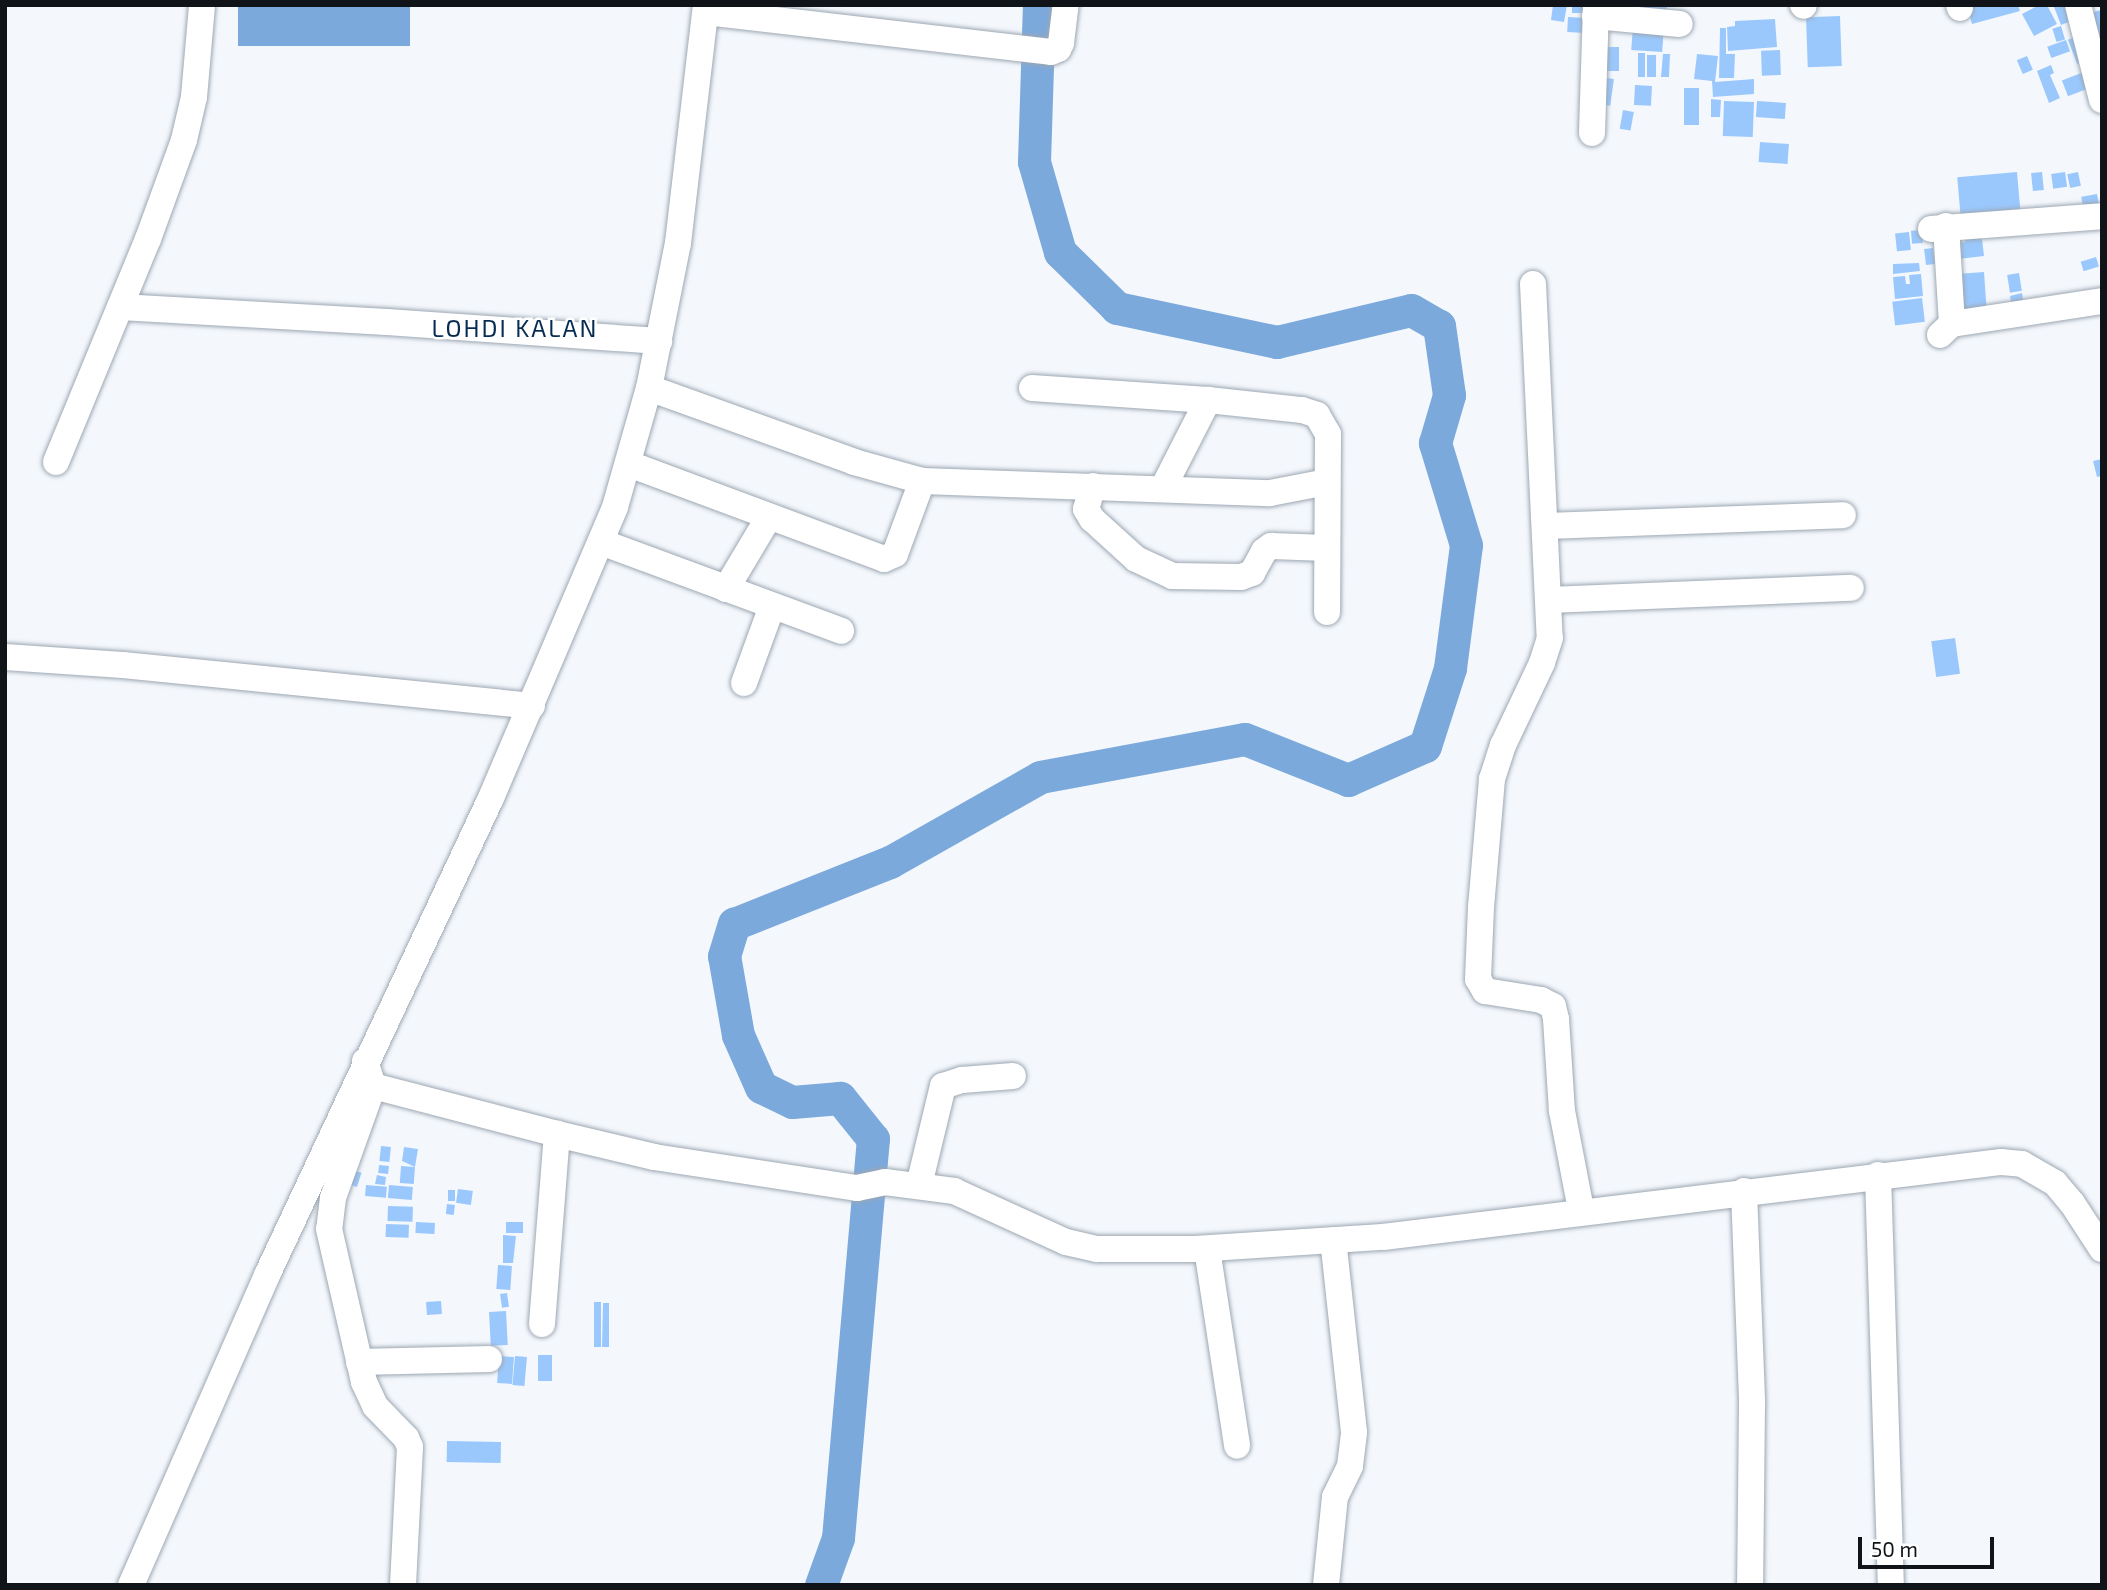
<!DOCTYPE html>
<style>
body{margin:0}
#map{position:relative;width:2107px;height:1590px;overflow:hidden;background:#f4f8fd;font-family:"Exo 2",sans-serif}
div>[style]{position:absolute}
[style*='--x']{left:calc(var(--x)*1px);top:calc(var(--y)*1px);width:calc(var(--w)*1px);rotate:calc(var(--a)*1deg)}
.water>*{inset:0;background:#7ca9dc;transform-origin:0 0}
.river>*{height:33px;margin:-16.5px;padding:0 16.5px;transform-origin:16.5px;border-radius:16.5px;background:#7ca9dc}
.building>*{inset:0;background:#9ac8fd;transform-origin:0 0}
.roads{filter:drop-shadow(0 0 2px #9da7b2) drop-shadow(0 0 2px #9da7b2)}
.minor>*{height:26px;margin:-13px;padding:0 13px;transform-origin:13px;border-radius:13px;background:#fff}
span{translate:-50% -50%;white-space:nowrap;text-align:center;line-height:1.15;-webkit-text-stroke:5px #fff;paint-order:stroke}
.quarter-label{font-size:24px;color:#062c52;letter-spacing:2px}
.frame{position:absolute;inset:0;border:7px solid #101418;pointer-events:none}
.scale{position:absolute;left:1858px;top:1537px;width:136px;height:32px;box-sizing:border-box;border:4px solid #101418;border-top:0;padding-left:9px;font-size:21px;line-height:24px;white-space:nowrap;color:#101418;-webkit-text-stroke:5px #fff;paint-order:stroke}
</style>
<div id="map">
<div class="water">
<div style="left:238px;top:5px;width:172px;height:41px"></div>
</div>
<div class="river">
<div style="--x:821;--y:1585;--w:50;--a:-70.1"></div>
<div style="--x:838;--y:1538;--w:401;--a:-85"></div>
<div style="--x:873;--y:1139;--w:53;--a:-128.8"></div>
<div style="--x:840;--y:1098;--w:48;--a:175.2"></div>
<div style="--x:792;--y:1102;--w:34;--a:-154"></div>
<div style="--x:761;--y:1087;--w:57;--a:-113.9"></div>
<div style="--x:738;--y:1035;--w:80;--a:-100"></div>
<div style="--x:724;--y:956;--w:34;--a:-73"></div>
<div style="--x:734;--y:924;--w:168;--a:-21.7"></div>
<div style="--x:890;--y:862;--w:172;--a:-29.5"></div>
<div style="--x:1040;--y:777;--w:208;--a:-10.5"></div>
<div style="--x:1245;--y:739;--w:111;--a:21.7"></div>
<div style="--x:1348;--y:780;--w:84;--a:-23.8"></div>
<div style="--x:1425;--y:746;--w:82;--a:-72.2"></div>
<div style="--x:1450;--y:668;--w:124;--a:-82.6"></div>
<div style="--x:1466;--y:545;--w:107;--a:-106.9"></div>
<div style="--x:1435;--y:443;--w:50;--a:-73.7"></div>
<div style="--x:1449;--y:395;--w:70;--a:-98.2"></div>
<div style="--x:1439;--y:326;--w:32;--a:-150"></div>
<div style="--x:1411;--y:310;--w:138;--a:166.6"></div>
<div style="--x:1277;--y:342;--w:164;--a:-168"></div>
<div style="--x:1117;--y:308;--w:80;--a:-135.5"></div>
<div style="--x:1060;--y:252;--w:94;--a:-106.1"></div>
<div style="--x:1034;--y:162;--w:157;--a:-88.2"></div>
</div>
<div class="building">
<div style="clip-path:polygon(1553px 5px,1567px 5px,1564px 22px,1551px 20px)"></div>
<div style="left:1572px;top:5px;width:14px;height:8px"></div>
<div style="clip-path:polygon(1636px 5px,1667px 5px,1666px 19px,1636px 17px)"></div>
<div style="clip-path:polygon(1967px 5px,2018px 5px,2020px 11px,1972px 24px)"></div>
<div style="clip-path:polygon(2039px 5px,2047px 5px,2057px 24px,2034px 36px,2022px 14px)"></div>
<div style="clip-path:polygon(2060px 5px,2077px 5px,2081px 17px,2061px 25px,2054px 7px)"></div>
<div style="clip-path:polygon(2102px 10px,2102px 44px,2097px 45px,2089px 13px)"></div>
<div style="left:1840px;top:16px;width:50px;height:34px;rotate:88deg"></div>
<div style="left:1568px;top:17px;width:22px;height:15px;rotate:3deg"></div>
<div style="clip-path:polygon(1775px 19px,1777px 47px,1728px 51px,1727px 27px,1735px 26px,1735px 21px)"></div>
<div style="left:1633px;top:25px;width:31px;height:25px;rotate:4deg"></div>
<div style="left:2061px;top:26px;width:14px;height:9px;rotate:73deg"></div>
<div style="clip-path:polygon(1720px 28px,1726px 28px,1726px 54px,1735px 54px,1734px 78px,1719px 78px)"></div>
<div style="left:2080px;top:35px;width:26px;height:13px;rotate:69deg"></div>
<div style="left:2066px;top:40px;width:12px;height:20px;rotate:70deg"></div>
<div style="left:1597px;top:47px;width:22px;height:24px"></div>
<div style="left:1780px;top:50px;width:25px;height:19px;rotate:88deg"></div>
<div style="left:1638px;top:53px;width:7px;height:24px"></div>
<div style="clip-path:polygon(1663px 54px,1670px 54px,1669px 77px,1661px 77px)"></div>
<div style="clip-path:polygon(1697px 54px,1718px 56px,1715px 82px,1754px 79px,1754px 94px,1713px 97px,1712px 81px,1694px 79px)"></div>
<div style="left:1647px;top:55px;width:9px;height:22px"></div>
<div style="left:2027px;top:56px;width:15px;height:11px;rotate:67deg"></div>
<div style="clip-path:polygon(2051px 65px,2054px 73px,2050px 75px,2060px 98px,2049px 103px,2037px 71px)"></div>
<div style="left:2089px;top:70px;width:17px;height:29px;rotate:69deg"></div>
<div style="left:1607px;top:78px;width:7px;height:27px;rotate:8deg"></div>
<div style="left:1635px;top:85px;width:17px;height:20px;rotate:3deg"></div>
<div style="left:1684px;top:88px;width:15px;height:37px"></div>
<div style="clip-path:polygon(1711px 99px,1721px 100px,1720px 117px,1711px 117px)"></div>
<div style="left:1724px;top:101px;width:30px;height:35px;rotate:2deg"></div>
<div style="left:1757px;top:101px;width:29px;height:16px;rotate:4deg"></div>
<div style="left:1623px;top:110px;width:11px;height:19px;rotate:10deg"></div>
<div style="left:1760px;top:142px;width:29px;height:20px;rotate:4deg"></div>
<div style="left:2017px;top:172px;width:43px;height:60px;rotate:85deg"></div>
<div style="left:2042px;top:172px;width:18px;height:11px;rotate:84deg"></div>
<div style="left:2065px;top:172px;width:15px;height:14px;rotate:82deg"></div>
<div style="left:2078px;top:172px;width:14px;height:11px;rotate:78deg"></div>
<div style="left:2097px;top:194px;width:11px;height:16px;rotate:80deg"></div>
<div style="left:1922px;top:230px;width:13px;height:11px;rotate:86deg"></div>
<div style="clip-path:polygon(1981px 230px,1984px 256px,1958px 259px,1956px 243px,1965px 242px,1964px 231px)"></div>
<div style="left:1909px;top:232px;width:18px;height:14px;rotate:84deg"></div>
<div style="left:1933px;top:248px;width:16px;height:9px;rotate:83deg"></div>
<div style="left:2096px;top:257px;width:10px;height:16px;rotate:73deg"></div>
<div style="clip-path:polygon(1919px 263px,1920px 271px,1893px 274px,1893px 264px)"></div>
<div style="left:1984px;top:272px;width:39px;height:24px;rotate:86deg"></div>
<div style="left:2019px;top:273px;width:18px;height:12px;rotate:81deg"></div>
<div style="clip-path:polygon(1921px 274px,1923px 296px,1895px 299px,1893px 277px,1905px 276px,1906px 284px,1910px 284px,1909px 275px)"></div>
<div style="clip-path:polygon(2022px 293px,2024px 305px,2012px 308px,2010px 296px)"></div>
<div style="left:1922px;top:298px;width:24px;height:30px;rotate:83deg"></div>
<div style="clip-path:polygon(2102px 459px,2102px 476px,2097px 477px,2093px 461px)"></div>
<div style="left:1955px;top:638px;width:36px;height:24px;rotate:82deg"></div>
<div style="left:381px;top:1146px;width:10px;height:15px;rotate:6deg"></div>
<div style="clip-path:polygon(404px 1147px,418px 1149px,415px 1167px,402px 1161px)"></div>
<div style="left:379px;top:1165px;width:10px;height:8px;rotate:6deg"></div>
<div style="left:401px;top:1166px;width:14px;height:17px;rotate:4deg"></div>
<div style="left:353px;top:1170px;width:9px;height:15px;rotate:18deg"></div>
<div style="clip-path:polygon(377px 1175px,386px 1177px,385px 1185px,375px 1184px)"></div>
<div style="left:366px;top:1185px;width:21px;height:11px;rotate:5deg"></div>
<div style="left:389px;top:1185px;width:24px;height:13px;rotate:5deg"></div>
<div style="left:458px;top:1189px;width:15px;height:14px;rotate:8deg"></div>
<div style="left:448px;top:1190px;width:7px;height:11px"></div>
<div style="left:447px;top:1204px;width:8px;height:10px;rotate:7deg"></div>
<div style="left:388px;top:1206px;width:25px;height:15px;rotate:2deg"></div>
<div style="left:416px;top:1222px;width:19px;height:11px;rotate:3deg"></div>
<div style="left:523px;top:1222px;width:11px;height:17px;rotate:90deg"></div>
<div style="left:386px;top:1224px;width:23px;height:13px;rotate:2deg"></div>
<div style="clip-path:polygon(503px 1235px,516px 1236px,513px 1263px,503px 1263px)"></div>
<div style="left:498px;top:1265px;width:14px;height:24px;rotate:4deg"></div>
<div style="left:507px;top:1293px;width:14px;height:7px;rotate:82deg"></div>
<div style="left:441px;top:1301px;width:13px;height:15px;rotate:86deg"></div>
<div style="left:594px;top:1302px;width:7px;height:45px"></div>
<div style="clip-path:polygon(603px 1303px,609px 1303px,609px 1347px,602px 1347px)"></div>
<div style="left:506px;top:1311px;width:34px;height:17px;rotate:87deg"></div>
<div style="left:538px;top:1355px;width:14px;height:26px"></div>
<div style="left:499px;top:1356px;width:15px;height:27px;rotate:4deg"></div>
<div style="left:515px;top:1356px;width:12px;height:29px;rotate:5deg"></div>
<div style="left:447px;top:1441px;width:54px;height:21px;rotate:1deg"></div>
</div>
<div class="roads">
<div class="minor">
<div style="--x:1803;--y:5;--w:1;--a:45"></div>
<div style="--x:1959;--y:5;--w:3;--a:72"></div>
<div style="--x:2078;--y:5;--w:98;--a:75.8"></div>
<div style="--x:706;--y:12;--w:347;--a:6.6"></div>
<div style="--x:1051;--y:52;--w:8;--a:-23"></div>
<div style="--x:1058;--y:49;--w:7;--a:-63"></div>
<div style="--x:1061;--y:43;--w:38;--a:-83"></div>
<div style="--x:1595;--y:16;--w:85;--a:5.4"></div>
<div style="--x:1592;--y:133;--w:128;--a:-88.2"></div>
<div style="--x:1946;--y:226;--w:98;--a:86.5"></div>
<div style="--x:1931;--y:229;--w:171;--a:-4.3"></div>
<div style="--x:1533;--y:284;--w:354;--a:87.3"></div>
<div style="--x:1550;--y:638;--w:26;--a:108"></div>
<div style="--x:1542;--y:663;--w:91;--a:115.4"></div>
<div style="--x:1503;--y:745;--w:36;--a:108"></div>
<div style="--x:1492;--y:779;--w:128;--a:94.9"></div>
<div style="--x:1481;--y:907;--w:72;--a:92.4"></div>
<div style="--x:1478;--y:979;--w:14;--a:60"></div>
<div style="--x:1485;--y:991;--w:57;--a:9.1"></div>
<div style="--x:1541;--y:1000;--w:13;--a:27"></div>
<div style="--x:1553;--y:1006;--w:13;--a:77"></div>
<div style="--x:1556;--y:1019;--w:92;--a:86.3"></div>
<div style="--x:1562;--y:1111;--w:101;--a:79.1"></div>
<div style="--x:120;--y:307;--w:267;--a:3.2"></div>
<div style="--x:387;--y:322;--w:273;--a:4"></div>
<div style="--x:1940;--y:335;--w:16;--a:-43"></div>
<div style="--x:1952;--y:324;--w:152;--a:-8.7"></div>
<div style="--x:649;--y:388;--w:218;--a:19.8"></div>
<div style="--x:854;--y:462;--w:71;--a:15.6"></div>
<div style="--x:922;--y:481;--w:348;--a:2"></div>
<div style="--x:1270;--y:493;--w:58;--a:-10.9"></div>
<div style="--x:1032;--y:388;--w:176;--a:3.9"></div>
<div style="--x:1208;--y:400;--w:95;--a:6.1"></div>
<div style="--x:1302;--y:410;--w:16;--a:18"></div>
<div style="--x:1317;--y:415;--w:22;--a:60"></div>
<div style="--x:1328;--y:434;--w:178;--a:90.3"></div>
<div style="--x:56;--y:462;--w:241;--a:-67.6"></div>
<div style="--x:148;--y:239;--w:105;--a:-70"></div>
<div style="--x:184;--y:140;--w:44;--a:-76.9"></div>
<div style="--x:194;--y:97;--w:92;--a:-85"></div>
<div style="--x:629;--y:464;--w:272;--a:20.4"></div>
<div style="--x:884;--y:559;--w:12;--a:-24"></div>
<div style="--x:895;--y:554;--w:78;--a:-69.7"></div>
<div style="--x:1093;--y:486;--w:24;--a:107"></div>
<div style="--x:1086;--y:509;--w:12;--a:59"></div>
<div style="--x:1092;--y:519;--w:59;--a:42.3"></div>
<div style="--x:1136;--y:559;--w:40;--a:25"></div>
<div style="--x:1172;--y:576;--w:69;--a:0.8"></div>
<div style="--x:1241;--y:577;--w:12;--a:-20"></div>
<div style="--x:1252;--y:573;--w:25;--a:-61"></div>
<div style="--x:1264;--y:551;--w:9;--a:-36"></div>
<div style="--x:1271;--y:546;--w:56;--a:2"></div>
<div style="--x:1163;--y:488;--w:99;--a:-62.9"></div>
<div style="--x:1546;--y:526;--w:297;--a:-2.1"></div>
<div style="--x:601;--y:542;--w:256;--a:20.3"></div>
<div style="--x:726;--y:589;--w:84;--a:-59.2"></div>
<div style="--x:1549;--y:600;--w:302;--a:-2.3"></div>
<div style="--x:5;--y:657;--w:118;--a:3.9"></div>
<div style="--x:123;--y:665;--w:411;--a:5.7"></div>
<div style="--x:744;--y:683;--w:82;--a:-70"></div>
<div style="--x:365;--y:1061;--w:26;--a:72"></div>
<div style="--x:373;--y:1086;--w:190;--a:14.6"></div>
<div style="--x:557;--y:1134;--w:100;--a:13.3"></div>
<div style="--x:654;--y:1157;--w:205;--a:8.7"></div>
<div style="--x:857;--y:1188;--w:29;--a:-12"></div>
<div style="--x:885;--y:1182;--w:70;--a:7.4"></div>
<div style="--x:954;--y:1191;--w:123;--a:24.5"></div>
<div style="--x:1066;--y:1242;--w:32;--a:13"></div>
<div style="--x:1097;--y:1249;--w:98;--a:0"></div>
<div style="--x:1195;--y:1249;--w:188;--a:-3.7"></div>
<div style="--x:1383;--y:1237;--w:623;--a:-6.92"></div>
<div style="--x:2001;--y:1162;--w:21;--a:5"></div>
<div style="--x:2022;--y:1164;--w:38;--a:30"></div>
<div style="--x:2055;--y:1183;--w:26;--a:50"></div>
<div style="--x:2072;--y:1203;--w:55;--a:56.9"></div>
<div style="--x:373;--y:1086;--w:119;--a:109.7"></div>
<div style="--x:333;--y:1198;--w:31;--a:97"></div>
<div style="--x:329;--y:1229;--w:157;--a:77.1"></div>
<div style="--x:364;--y:1382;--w:26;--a:65"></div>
<div style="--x:375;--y:1406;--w:45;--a:45.9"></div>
<div style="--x:406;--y:1438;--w:10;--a:66"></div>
<div style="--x:410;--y:1447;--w:136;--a:92.9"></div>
<div style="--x:1878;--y:1175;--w:410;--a:88.2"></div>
<div style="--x:919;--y:1185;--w:102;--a:-76.4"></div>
<div style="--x:943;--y:1086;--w:20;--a:-18"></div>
<div style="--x:962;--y:1080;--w:51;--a:-4.5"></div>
<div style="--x:1744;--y:1191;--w:213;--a:87.8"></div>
<div style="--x:1752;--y:1404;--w:181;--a:90.6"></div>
<div style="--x:1207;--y:1249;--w:199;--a:81.3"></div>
<div style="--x:542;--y:1324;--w:191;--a:-85.5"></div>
<div style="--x:359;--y:1362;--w:130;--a:-1.3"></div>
<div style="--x:131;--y:1585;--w:339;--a:-66.3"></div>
<div style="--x:267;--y:1275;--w:527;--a:-64.85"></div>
<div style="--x:491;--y:798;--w:316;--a:-66.9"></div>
<div style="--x:615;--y:507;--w:124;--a:-74.1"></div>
<div style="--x:649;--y:388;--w:148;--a:-78.7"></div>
<div style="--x:678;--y:243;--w:240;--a:-83.3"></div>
<div style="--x:1326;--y:1585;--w:88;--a:-84.2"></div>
<div style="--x:1335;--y:1497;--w:34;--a:-64"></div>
<div style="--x:1350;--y:1466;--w:34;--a:-83"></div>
<div style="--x:1354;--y:1432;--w:193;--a:-96.2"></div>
</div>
</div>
<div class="quarter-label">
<span style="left:515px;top:328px">LOHDI KALAN</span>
</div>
<div class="frame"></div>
<div class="scale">50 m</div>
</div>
